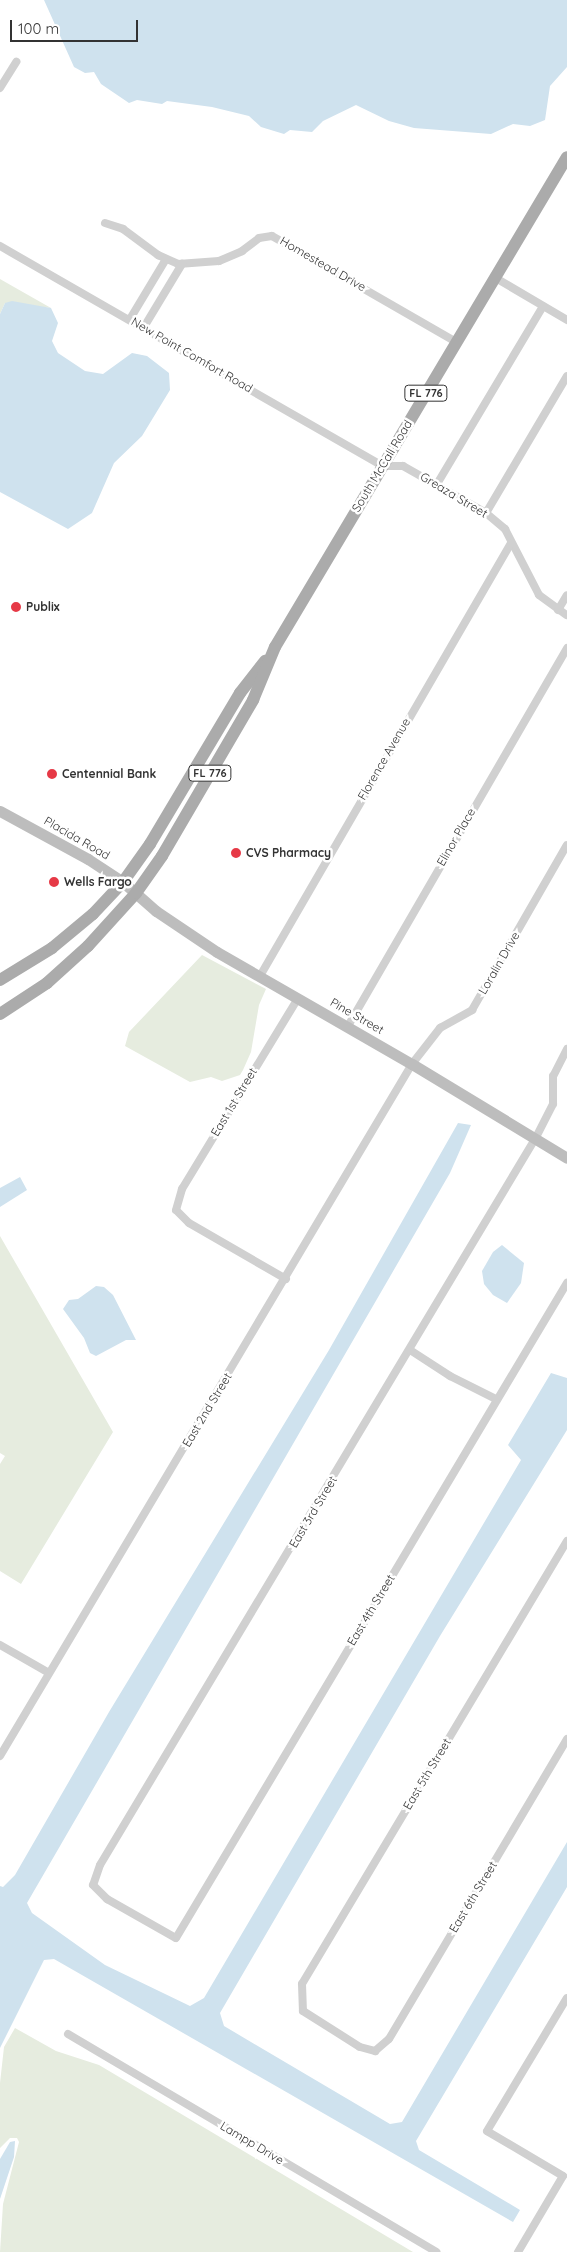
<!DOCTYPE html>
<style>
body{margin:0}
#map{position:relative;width:567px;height:2252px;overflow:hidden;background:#fff;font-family:Quicksand,sans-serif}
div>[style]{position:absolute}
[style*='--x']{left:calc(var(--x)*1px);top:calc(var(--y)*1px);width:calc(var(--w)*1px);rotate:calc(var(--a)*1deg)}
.green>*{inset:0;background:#e6ecdf}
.water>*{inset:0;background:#cfe2ee}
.minor>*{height:8px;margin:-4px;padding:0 4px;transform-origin:4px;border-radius:4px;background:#d0d0d0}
.secondary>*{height:11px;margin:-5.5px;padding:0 5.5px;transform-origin:5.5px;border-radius:5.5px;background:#bdbdbd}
.primary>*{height:12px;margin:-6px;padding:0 6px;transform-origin:6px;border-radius:6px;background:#ababab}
.dots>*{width:14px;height:14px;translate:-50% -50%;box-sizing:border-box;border:2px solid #fff;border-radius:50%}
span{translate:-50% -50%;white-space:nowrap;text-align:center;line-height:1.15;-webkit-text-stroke:5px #fff;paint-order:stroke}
.shield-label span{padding:1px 4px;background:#fff;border:1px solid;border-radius:4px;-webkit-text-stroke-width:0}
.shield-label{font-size:11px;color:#333;font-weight:700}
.street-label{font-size:12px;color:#333}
.poi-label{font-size:12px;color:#333;font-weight:700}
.left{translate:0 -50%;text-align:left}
.scale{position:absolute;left:10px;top:20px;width:128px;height:22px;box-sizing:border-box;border:2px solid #333;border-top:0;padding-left:6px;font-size:15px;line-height:18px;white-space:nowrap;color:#333;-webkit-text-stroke:4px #fff;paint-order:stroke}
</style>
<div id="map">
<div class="green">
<div style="clip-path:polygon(0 279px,14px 287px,51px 308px,5px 303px,0 314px)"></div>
<div style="clip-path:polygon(202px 955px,266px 989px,259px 1005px,251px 1052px,243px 1070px,240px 1075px,222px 1081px,211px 1077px,190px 1082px,125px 1046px,129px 1032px)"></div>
<div style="clip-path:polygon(0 1236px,113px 1432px,21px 1584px,0 1571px,0 1464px,5px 1456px,0 1453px)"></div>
<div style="clip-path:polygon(15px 2028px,56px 2051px,99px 2065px,413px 2252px,0 2252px,3px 2204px,19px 2142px,17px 2138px,10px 2138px,0 2148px,0 2083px,4px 2047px)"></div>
</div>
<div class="water">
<div style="clip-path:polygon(44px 0,567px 0,567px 67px,550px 86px,545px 120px,530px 126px,513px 124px,491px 134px,414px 128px,389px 121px,356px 105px,323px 121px,312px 132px,290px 130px,284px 134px,261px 127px,249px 116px,212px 107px,167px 101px,162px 104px,137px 100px,129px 103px,101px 84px,94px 72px,85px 73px,74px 67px)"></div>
<div style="clip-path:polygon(12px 301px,51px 308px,58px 323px,52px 341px,58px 353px,85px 371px,103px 374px,132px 353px,147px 356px,169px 373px,170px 390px,142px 436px,114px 463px,92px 513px,68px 529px,0 492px,0 314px,5px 303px)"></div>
<div style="clip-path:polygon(458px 1123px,471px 1125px,450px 1173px,27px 1903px,32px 1913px,105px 1965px,190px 2006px,204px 1998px,521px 1460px,508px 1445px,551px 1373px,567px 1378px,567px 1430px,440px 1636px,220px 2013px,224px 2026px,390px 2124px,402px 2122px,567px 1842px,567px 1887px,416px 2141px,419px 2150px,520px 2210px,513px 2222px,54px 1959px,44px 1960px,0 2048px,0 1886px,3px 1887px,15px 1875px,109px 1712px,329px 1350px)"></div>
<div style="clip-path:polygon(20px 1177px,27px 1190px,0 1207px,0 1188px)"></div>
<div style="clip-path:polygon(502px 1245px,524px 1263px,521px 1283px,507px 1303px,493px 1295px,484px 1284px,482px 1271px,493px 1252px)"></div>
<div style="clip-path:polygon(96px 1286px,104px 1287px,113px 1295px,136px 1340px,126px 1340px,96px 1356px,90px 1353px,84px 1338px,63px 1309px,69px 1300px,78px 1299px)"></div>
<div style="clip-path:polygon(15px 2141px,14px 2157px,0 2199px,0 2159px,10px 2142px)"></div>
</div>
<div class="minor">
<div style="--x:0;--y:88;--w:31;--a:-58"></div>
<div style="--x:105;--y:223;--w:19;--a:18"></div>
<div style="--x:123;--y:229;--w:44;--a:36.6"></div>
<div style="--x:158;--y:255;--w:22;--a:24"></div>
<div style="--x:178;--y:264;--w:41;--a:-4.2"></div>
<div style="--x:219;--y:261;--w:25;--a:-23"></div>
<div style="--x:242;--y:251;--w:21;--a:-37"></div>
<div style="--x:259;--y:238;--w:13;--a:-9"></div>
<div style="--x:272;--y:236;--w:212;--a:29.9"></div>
<div style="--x:0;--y:246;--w:442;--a:29.9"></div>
<div style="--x:383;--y:466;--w:20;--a:0"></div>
<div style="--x:403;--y:466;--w:95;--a:29.5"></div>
<div style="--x:486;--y:513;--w:25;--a:40"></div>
<div style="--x:505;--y:529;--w:74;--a:62.7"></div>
<div style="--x:539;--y:595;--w:34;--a:36"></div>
<div style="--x:494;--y:277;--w:85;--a:30.5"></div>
<div style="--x:130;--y:319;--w:70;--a:-59"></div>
<div style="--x:144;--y:327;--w:74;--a:-58.9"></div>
<div style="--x:437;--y:484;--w:207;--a:-59.2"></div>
<div style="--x:486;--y:513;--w:159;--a:-59.4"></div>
<div style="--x:558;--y:610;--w:17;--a:-59"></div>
<div style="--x:260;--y:976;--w:500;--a:-59.9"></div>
<div style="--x:348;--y:1026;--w:437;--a:-59.9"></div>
<div style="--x:567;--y:1049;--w:30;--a:117"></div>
<div style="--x:553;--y:1076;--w:28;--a:90"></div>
<div style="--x:553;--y:1104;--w:39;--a:117"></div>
<div style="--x:535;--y:1139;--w:846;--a:120.93"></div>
<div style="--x:100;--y:1865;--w:21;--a:109"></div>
<div style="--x:93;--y:1885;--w:20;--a:45"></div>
<div style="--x:107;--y:1899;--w:79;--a:29.5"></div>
<div style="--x:176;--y:1938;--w:763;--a:-59.17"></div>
<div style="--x:286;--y:1279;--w:112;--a:-150"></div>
<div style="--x:189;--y:1223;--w:18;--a:-135"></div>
<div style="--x:176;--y:1210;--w:22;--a:-74"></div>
<div style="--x:182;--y:1189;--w:223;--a:-58.7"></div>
<div style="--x:410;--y:1350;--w:48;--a:33"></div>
<div style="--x:450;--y:1376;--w:51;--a:26.6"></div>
<div style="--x:567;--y:1541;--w:516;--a:120.89"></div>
<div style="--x:302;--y:1984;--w:27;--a:88"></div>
<div style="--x:303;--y:2011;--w:67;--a:32.3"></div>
<div style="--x:360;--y:2047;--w:16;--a:15"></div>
<div style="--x:375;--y:2051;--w:18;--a:-41"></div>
<div style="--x:389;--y:2039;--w:349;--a:-59.3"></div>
<div style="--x:0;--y:1645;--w:56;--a:29.7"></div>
<div style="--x:0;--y:1756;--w:805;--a:-59.23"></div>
<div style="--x:412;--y:1064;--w:46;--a:-52.1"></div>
<div style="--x:440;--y:1028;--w:37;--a:-29"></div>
<div style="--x:472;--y:1010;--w:190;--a:-60.1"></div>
<div style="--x:68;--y:2034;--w:428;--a:30.6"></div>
<div style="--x:518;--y:2252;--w:88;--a:-59.4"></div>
<div style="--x:563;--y:2176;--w:88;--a:-149.4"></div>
<div style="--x:487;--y:2131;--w:155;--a:-59"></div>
</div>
<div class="secondary">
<div style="--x:0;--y:811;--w:100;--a:28.6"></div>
<div style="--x:88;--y:859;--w:42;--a:33.3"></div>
<div style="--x:123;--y:882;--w:44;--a:41.3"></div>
<div style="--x:156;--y:911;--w:73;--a:33.9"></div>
<div style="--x:217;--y:952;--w:225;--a:29.9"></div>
<div style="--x:412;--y:1064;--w:181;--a:31.2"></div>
</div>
<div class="primary">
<div style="--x:0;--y:980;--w:61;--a:-31.6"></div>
<div style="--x:52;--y:948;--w:53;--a:-39.7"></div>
<div style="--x:93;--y:914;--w:44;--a:-46.8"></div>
<div style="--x:123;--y:882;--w:47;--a:-54.6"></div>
<div style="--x:150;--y:844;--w:176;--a:-59.2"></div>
<div style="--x:240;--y:693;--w:41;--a:-52"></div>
<div style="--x:0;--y:1014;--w:56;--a:-33.4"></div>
<div style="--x:47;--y:983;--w:55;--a:-42.1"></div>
<div style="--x:88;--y:946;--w:72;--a:-47.8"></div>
<div style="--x:136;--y:893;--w:45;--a:-54.9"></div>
<div style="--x:162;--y:856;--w:181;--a:-59.7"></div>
<div style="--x:253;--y:700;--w:57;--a:-67.5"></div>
<div style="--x:275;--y:647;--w:570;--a:-59.21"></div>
</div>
<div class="dots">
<div style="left:16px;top:607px;background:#e63946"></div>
<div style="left:52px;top:774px;background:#e63946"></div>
<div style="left:236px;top:853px;background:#e63946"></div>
<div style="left:54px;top:882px;background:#e63946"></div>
</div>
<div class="shield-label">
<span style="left:426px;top:393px">FL 776</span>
<span style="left:210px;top:773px">FL 776</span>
</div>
<div class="street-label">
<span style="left:323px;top:264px;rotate:30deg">Homestead Drive</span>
<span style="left:192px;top:355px;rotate:30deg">New Point Comfort Road</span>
<span style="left:382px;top:466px;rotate:-59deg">South McCall Road</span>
<span style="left:454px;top:495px;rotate:31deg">Greaza Street</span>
<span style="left:384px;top:759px;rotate:-60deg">Florence Avenue</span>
<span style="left:456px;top:837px;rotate:-60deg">Elinor Place</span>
<span style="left:77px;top:838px;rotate:30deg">Placida Road</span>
<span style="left:499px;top:963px;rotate:-60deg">Loralin Drive</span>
<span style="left:357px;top:1016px;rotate:30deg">Pine Street</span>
<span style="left:234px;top:1102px;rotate:-59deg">East 1st Street</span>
<span style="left:207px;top:1410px;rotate:-59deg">East 2nd Street</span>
<span style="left:313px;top:1512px;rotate:-59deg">East 3rd Street</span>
<span style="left:371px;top:1610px;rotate:-59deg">East 4th Street</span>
<span style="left:427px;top:1774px;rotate:-59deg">East 5th Street</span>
<span style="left:473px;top:1897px;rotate:-59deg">East 6th Street</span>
<span style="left:252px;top:2143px;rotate:31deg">Lampp Drive</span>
</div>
<div class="poi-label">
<span class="left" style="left:26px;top:607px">Publix</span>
<span class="left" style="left:62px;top:774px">Centennial Bank</span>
<span class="left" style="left:246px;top:853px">CVS Pharmacy</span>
<span class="left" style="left:64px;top:882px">Wells Fargo</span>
</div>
<div class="scale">100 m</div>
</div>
